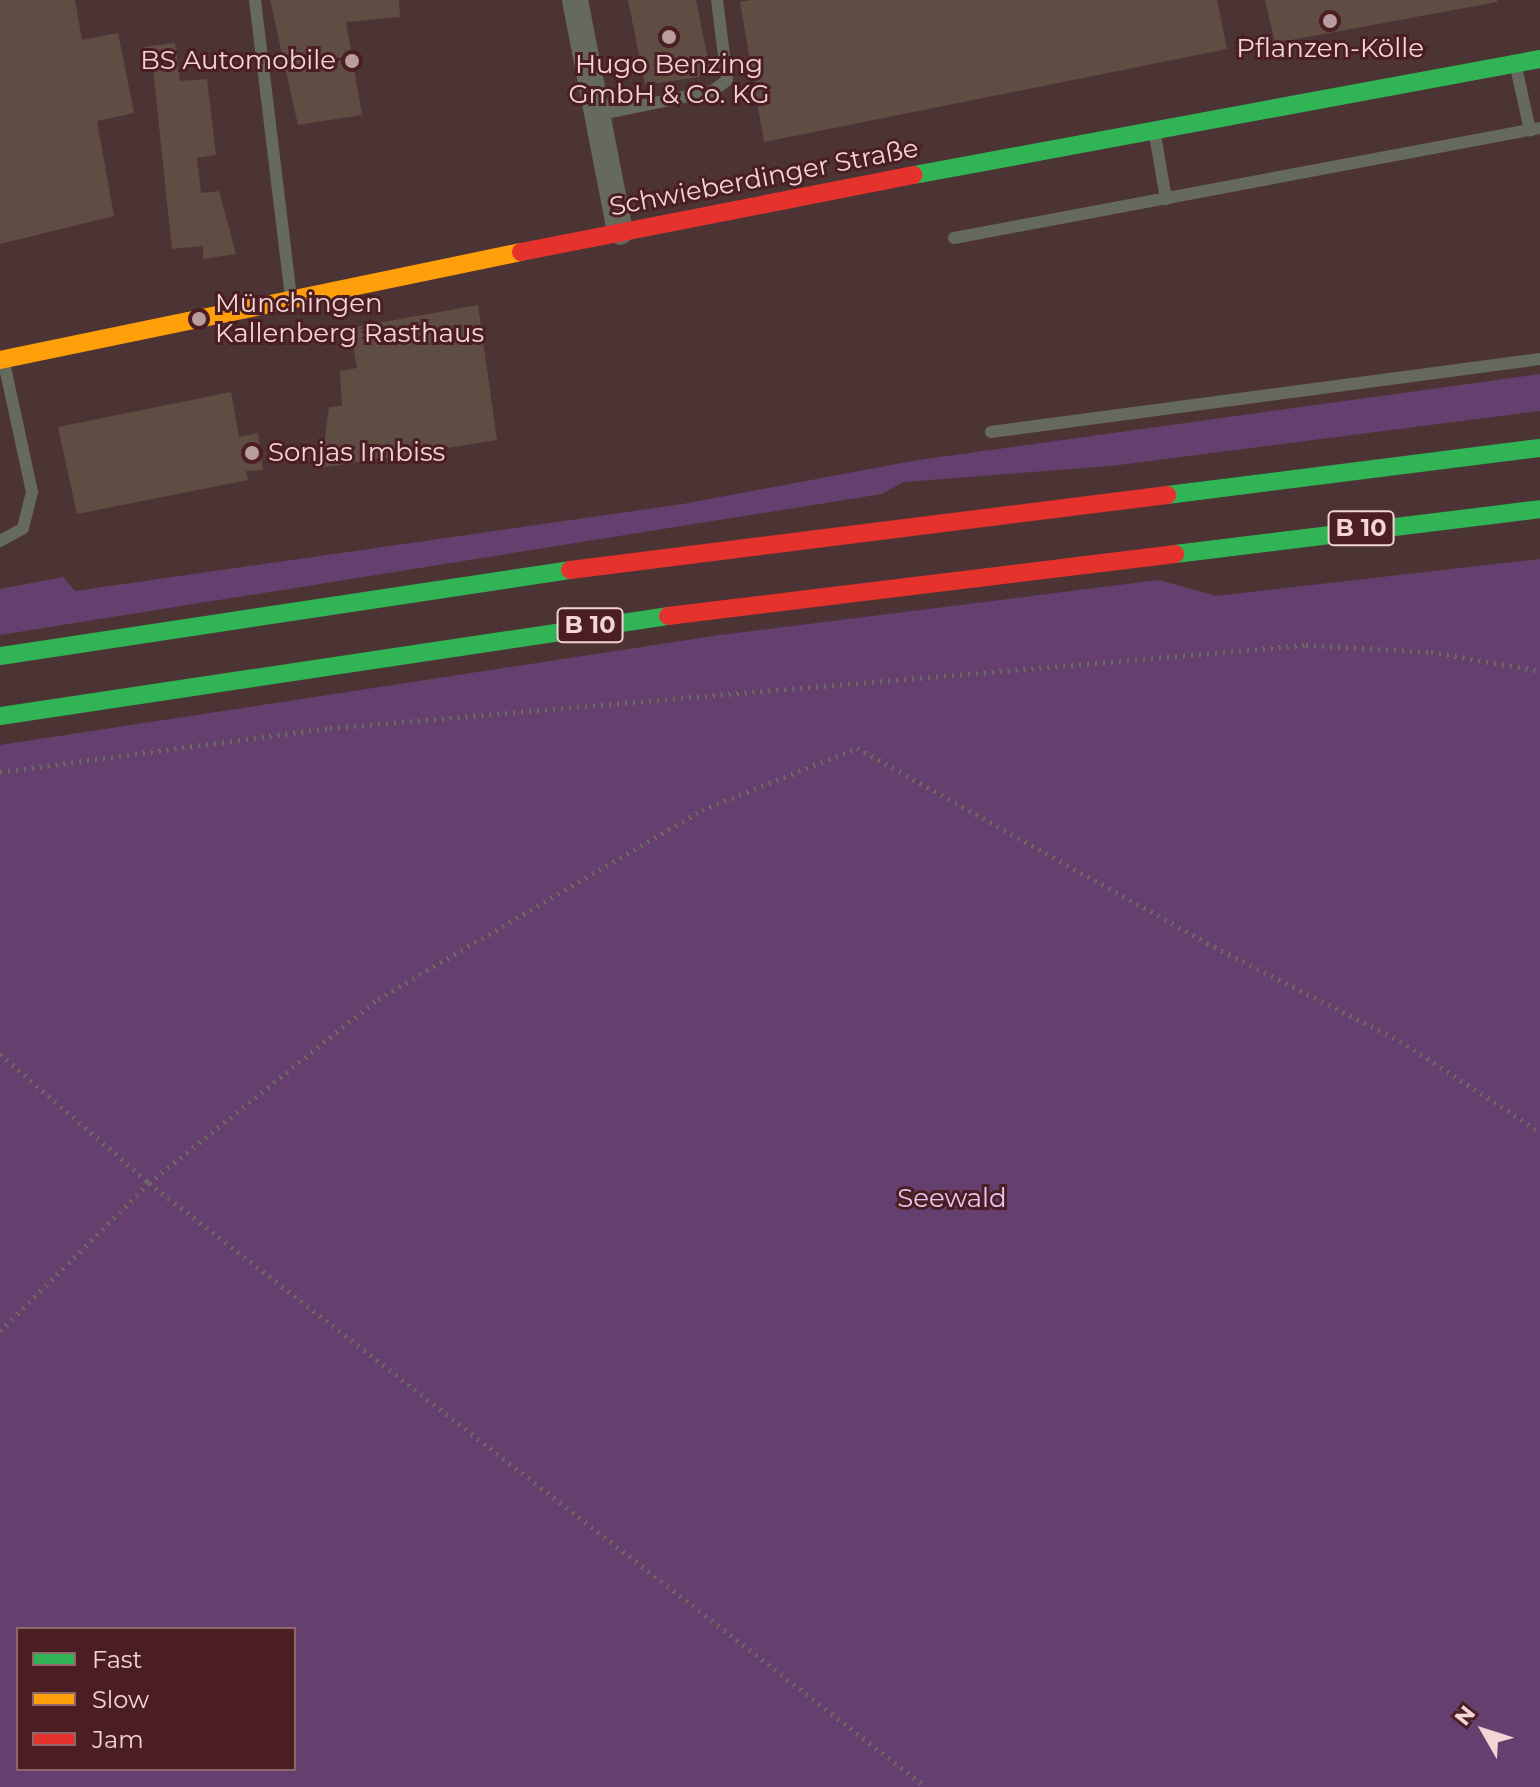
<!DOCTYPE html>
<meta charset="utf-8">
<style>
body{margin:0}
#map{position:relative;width:1540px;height:1787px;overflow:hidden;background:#4c3435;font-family:Montserrat,sans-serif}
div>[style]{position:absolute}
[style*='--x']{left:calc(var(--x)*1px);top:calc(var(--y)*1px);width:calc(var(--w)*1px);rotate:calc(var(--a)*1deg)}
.green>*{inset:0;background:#65406f}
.building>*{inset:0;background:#5f4d43}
.path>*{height:5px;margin-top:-2.5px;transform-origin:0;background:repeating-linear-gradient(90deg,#6c6a60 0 2px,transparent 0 8px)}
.lane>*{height:12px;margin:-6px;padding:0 6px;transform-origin:6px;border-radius:6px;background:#666a5c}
.street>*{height:26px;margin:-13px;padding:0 13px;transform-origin:13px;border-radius:13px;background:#666a5c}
.fast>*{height:18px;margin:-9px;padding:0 9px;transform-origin:9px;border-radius:9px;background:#30b455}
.slow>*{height:18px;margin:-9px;padding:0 9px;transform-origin:9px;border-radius:9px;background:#ff9f0a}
.jam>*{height:18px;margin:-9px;padding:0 9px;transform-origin:9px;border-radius:9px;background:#e5322d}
.dots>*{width:22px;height:22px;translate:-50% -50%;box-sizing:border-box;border:4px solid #4b1e23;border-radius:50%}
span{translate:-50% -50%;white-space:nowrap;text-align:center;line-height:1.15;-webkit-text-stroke:6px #4b1e23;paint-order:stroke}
.shield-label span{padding:2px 6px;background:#4b1e23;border:2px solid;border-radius:6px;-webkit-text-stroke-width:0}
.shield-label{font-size:24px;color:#f3d5d6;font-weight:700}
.poi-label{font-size:26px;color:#f3d5d6}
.right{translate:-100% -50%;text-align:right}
.left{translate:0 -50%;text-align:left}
.street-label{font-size:26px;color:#f3d5d6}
.park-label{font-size:26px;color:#e5c5f2}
.legend{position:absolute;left:16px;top:1627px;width:280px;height:144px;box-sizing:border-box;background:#4b1e23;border:2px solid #8e676b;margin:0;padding:10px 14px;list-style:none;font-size:24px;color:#f3d5d6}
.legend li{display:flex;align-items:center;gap:16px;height:40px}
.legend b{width:40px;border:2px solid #8e676b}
.north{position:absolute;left:1444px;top:1691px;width:80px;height:80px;-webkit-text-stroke:6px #4b1e23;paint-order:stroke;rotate:309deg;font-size:22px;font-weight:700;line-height:32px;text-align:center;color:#f3d5d6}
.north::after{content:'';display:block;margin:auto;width:28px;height:36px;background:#f3d5d6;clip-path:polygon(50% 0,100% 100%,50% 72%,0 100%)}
</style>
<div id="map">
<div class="green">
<div style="clip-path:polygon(1540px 374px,1540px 411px,1111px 466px,903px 482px,882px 494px,0 635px,0 589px,63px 577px,75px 591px,683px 504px,918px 460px)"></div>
<div style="clip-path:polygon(evenodd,1540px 559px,1540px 1787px,0 1787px,0 745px,720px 635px,1159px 580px,1216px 596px,1540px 559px,18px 1629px,294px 1629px,294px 1769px,18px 1769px,18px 1629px)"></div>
</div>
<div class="building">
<div style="clip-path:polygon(0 0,75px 0,82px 40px,118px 33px,134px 113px,97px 121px,114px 216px,0 244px)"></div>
<div style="clip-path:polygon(270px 0,399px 0,400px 17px,346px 22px,362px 115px,298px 125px)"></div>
<div style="clip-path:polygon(628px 0,696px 0,711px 75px,645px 85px)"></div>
<div style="clip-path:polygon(751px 0,1217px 0,1227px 49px,764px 142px,740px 2px)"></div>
<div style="clip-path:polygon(1265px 0,1497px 0,1497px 2px,1275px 43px)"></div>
<div style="clip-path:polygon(175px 43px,180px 81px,207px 79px,216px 155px,197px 158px,201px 193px,219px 191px,236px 254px,203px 259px,203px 246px,172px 249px,153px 69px,146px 69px,144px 47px)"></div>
<div style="clip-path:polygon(478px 305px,497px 440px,321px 468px,329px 407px,342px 406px,340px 371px,357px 368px,350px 328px)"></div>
<div style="clip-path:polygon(231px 392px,239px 437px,258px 433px,263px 470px,246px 471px,248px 480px,77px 514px,58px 427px)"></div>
</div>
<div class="path">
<div style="--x:0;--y:772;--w:333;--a:-7.6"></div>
<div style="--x:330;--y:728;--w:980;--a:-4.86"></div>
<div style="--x:1306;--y:645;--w:125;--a:3.2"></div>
<div style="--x:1431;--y:652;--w:111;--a:9.9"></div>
<div style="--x:0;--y:1054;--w:197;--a:40.9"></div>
<div style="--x:149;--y:1183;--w:984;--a:37.86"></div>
<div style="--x:0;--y:1331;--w:210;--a:-44.8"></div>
<div style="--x:149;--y:1183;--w:294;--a:-38.8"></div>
<div style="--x:378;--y:999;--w:375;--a:-30.3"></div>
<div style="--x:702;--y:810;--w:167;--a:-21.8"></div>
<div style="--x:857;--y:748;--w:401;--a:29.1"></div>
<div style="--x:1207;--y:943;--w:216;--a:26.9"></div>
<div style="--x:1400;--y:1041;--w:167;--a:33"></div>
</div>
<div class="lane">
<div style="--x:255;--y:0;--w:298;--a:83.1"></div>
<div style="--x:1516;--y:67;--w:65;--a:77.5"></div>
<div style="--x:596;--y:115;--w:119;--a:-11.6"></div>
<div style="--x:713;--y:91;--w:18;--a:-38"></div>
<div style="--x:727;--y:80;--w:81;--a:-97.1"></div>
<div style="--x:1155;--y:135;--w:65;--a:80.2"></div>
<div style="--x:954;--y:238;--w:596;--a:-10.63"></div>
<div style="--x:991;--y:432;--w:554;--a:-7.57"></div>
<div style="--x:0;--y:541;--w:26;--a:-29"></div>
<div style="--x:23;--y:528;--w:37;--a:-76"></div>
<div style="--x:32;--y:492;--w:132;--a:-102.2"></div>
</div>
<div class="street">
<div style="--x:575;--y:0;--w:236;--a:79"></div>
</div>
<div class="fast">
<div style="--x:914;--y:175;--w:637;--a:-10.5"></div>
<div style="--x:1167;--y:495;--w:376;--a:-7.2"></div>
<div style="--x:1175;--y:554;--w:368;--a:-7"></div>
<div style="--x:0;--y:656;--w:576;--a:-8.58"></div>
<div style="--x:0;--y:716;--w:675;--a:-8.51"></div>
</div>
<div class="slow">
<div style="--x:0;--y:360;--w:532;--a:-11.71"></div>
</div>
<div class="jam">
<div style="--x:521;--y:252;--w:400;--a:-11.1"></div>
<div style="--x:570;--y:570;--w:602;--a:-7.16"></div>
<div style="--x:668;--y:616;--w:511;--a:-6.97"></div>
</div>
<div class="dots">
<div style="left:1330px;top:21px;background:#b99d9e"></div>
<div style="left:669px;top:37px;background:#b99d9e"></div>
<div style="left:352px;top:61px;background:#b99d9e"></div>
<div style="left:199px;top:319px;background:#b99d9e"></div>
<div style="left:252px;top:453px;background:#b99d9e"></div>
</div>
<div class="shield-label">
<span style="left:1361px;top:528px">B 10</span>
<span style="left:590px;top:625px">B 10</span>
</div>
<div class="poi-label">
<span style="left:1330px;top:49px">Pflanzen-Kölle</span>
<span class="right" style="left:336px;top:61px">BS Automobile</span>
<span style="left:669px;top:80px">Hugo Benzing<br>GmbH &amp; Co. KG</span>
<span class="left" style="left:215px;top:319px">Münchingen<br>Kallenberg Rasthaus</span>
<span class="left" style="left:268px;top:453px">Sonjas Imbiss</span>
</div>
<div class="street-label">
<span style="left:764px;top:178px;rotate:-11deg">Schwieberdinger Straße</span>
</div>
<div class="park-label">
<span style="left:952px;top:1199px">Seewald</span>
</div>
<ul class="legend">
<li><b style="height:10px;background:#30b455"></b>Fast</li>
<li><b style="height:10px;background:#ff9f0a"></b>Slow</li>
<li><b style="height:10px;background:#e5322d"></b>Jam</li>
</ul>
<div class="north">N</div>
</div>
